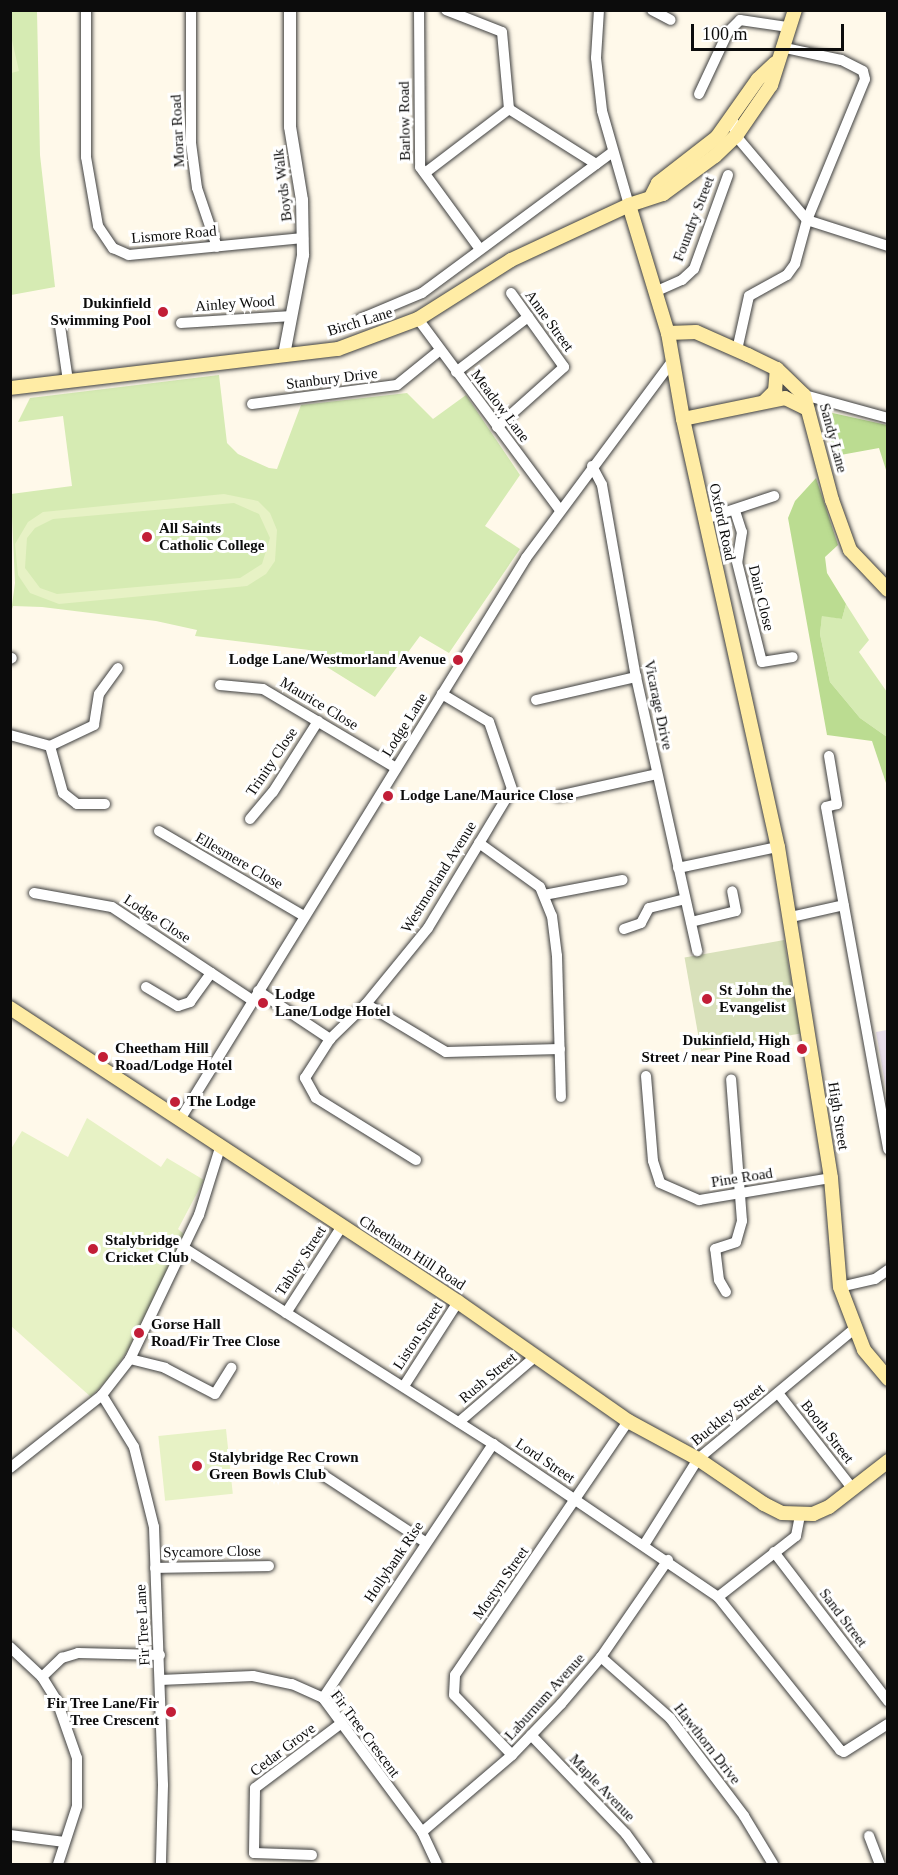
<!DOCTYPE html>
<style>
body{margin:0}
#map{position:relative;width:898px;height:1875px;overflow:hidden;background:#fff9ea;font-family:"Times New Roman",serif}
div>[style]{position:absolute}
[style*='--x']{left:calc(var(--x)*1px);top:calc(var(--y)*1px);width:calc(var(--w)*1px);rotate:calc(var(--a)*1deg)}
.industrial>*{inset:0;background:#e9dfeb}
.green>*{inset:0;background:#d6ebb3}
.forest>*{inset:0;background:#bbdc91}
.cemetery>*{inset:0;background:#d9e1bb;transform-origin:0 0}
.pitch>*{inset:0;background:#e7f2c5;transform-origin:0 0}
.roads{filter:drop-shadow(0 0 2px #3f3f3f) drop-shadow(0 0 2px #3f3f3f)}
.minor>*{height:10px;margin:-5px;padding:0 5px;transform-origin:5px;border-radius:5px;background:#fff}
.tertiary>*{height:12px;margin:-6px;padding:0 6px;transform-origin:6px;border-radius:6px;background:#fff}
.secondary>*{height:14px;margin:-7px;padding:0 7px;transform-origin:7px;border-radius:7px;background:#ffeca5}
.dots>*{width:16px;height:16px;translate:-50% -50%;box-sizing:border-box;border:3px solid #fff;border-radius:50%}
span{translate:-50% -50%;white-space:nowrap;text-align:center;line-height:1.15;-webkit-text-stroke:6px #fff;paint-order:stroke}
.street-label{font-size:15px;color:#0c0c0c}
.poi-label{font-size:15px;color:#0c0c0c;font-weight:700}
.right{translate:-100% -50%;text-align:right}
.left{translate:0 -50%;text-align:left}
.frame{position:absolute;inset:0;border:12px solid #0c0c0c;pointer-events:none}
.scale{position:absolute;left:691px;top:24px;width:153px;height:27px;box-sizing:border-box;border:3px solid #0c0c0c;border-top:0;padding-left:8px;font-size:18px;line-height:21px;white-space:nowrap;color:#0c0c0c;-webkit-text-stroke:4px #fff;paint-order:stroke}
</style>
<div id="map">
<div class="industrial">
<div style="clip-path:polygon(887px 1030px,888px 1030px,887px 1095px,876px 1032px)"></div>
</div>
<div class="green">
<div style="clip-path:polygon(11px 11px,37px 11px,40px 155px,55px 287px,11px 295px)"></div>
<div style="clip-path:polygon(219px 375px,227px 443px,238px 454px,269px 468px,277px 469px,301px 405px,407px 393px,433px 419px,466px 395px,520px 475px,485px 526px,520px 549px,449px 653px,420px 636px,375px 697px,314px 659px,317px 651px,195px 636px,197px 630px,156px 621px,42px 607px,13px 606px,11px 612px,15px 583px,11px 494px,72px 486px,63px 416px,18px 422px,30px 398px)"></div>
<div style="clip-path:polygon(846px 604px,869px 640px,859px 652px,887px 692px,887px 737px,860px 718px,830px 682px,820px 634px,822px 615px,842px 619px)"></div>
</div>
<div class="forest">
<div style="clip-path:polygon(828px 412px,887px 425px,887px 473px,879px 448px,835px 456px,825px 417px)"></div>
<div style="clip-path:polygon(816px 478px,838px 545px,825px 557px,827px 573px,846px 604px,842px 619px,822px 616px,820px 634px,830px 682px,860px 718px,887px 737px,887px 786px,872px 741px,827px 735px,788px 518px,795px 501px)"></div>
</div>
<div class="cemetery">
<div style="left:784px;top:940px;width:95px;height:101px;rotate:80deg"></div>
</div>
<div class="pitch">
<div style="clip-path:polygon(11px 36px,19px 71px,11px 73px,10px 73px)"></div>
<div style="clip-path:polygon(evenodd,224px 494px,258px 501px,270px 513px,277px 530px,275px 561px,266px 574px,247px 586px,59px 604px,30px 593px,18px 575px,15px 544px,28px 522px,43px 512px,224px 494px,234px 503px,259px 514px,270px 538px,262px 564px,240px 578px,57px 594px,40px 588px,25px 568px,27px 538px,35px 528px,53px 519px,234px 503px)"></div>
<div style="clip-path:polygon(87px 1118px,161px 1167px,167px 1158px,204px 1180px,178px 1229px,184px 1234px,130px 1347px,110px 1377px,91px 1397px,11px 1326px,11px 1149px,22px 1131px,68px 1157px)"></div>
<div style="left:226px;top:1429px;width:65px;height:68px;rotate:84deg"></div>
</div>
<div class="roads">
<div class="minor">
<div style="--x:86;--y:10;--w:147;--a:90"></div>
<div style="--x:86;--y:157;--w:70;--a:80.1"></div>
<div style="--x:98;--y:226;--w:27;--a:56"></div>
<div style="--x:113;--y:248;--w:17;--a:24"></div>
<div style="--x:129;--y:255;--w:175;--a:-5.6"></div>
<div style="--x:191;--y:10;--w:133;--a:90"></div>
<div style="--x:191;--y:143;--w:45;--a:82.4"></div>
<div style="--x:197;--y:188;--w:62;--a:71.3"></div>
<div style="--x:419;--y:10;--w:157;--a:89.6"></div>
<div style="--x:420;--y:167;--w:100;--a:53.9"></div>
<div style="--x:446;--y:10;--w:60;--a:21.4"></div>
<div style="--x:502;--y:32;--w:77;--a:84.8"></div>
<div style="--x:509;--y:109;--w:103;--a:32.3"></div>
<div style="--x:599;--y:10;--w:48;--a:93.6"></div>
<div style="--x:596;--y:58;--w:53;--a:83.5"></div>
<div style="--x:602;--y:111;--w:98;--a:74"></div>
<div style="--x:652;--y:10;--w:21;--a:28"></div>
<div style="--x:699;--y:94;--w:68;--a:-64.9"></div>
<div style="--x:728;--y:32;--w:17;--a:-45"></div>
<div style="--x:740;--y:20;--w:49;--a:8.3"></div>
<div style="--x:732;--y:116;--w:20;--a:79"></div>
<div style="--x:736;--y:136;--w:110;--a:49.8"></div>
<div style="--x:807;--y:220;--w:152;--a:-67.6"></div>
<div style="--x:865;--y:79;--w:8;--a:-104"></div>
<div style="--x:863;--y:71;--w:25;--a:-153"></div>
<div style="--x:841;--y:60;--w:61;--a:-167.8"></div>
<div style="--x:425;--y:173;--w:106;--a:-37.3"></div>
<div style="--x:657;--y:291;--w:27;--a:-24"></div>
<div style="--x:682;--y:280;--w:16;--a:-43"></div>
<div style="--x:694;--y:269;--w:100;--a:-70.1"></div>
<div style="--x:360;--y:319;--w:67;--a:-22.8"></div>
<div style="--x:422;--y:293;--w:235;--a:-36.5"></div>
<div style="--x:418;--y:319;--w:237;--a:53.4"></div>
<div style="--x:181;--y:323;--w:111;--a:-3.6"></div>
<div style="--x:60;--y:326;--w:56;--a:81.7"></div>
<div style="--x:737;--y:350;--w:55;--a:-77.5"></div>
<div style="--x:749;--y:296;--w:43;--a:-28.9"></div>
<div style="--x:787;--y:275;--w:14;--a:-54"></div>
<div style="--x:795;--y:264;--w:46;--a:-74.7"></div>
<div style="--x:807;--y:220;--w:85;--a:17.8"></div>
<div style="--x:456;--y:372;--w:91;--a:-37.4"></div>
<div style="--x:804;--y:395;--w:87;--a:15.3"></div>
<div style="--x:252;--y:404;--w:146;--a:-7.5"></div>
<div style="--x:397;--y:385;--w:55;--a:-39.1"></div>
<div style="--x:497;--y:427;--w:90;--a:-41.8"></div>
<div style="--x:564;--y:367;--w:91;--a:-125.6"></div>
<div style="--x:592;--y:466;--w:21;--a:62"></div>
<div style="--x:602;--y:485;--w:195;--a:80"></div>
<div style="--x:636;--y:677;--w:281;--a:77.4"></div>
<div style="--x:735;--y:511;--w:22;--a:72"></div>
<div style="--x:742;--y:532;--w:30;--a:99"></div>
<div style="--x:737;--y:562;--w:103;--a:76"></div>
<div style="--x:762;--y:662;--w:31;--a:-9"></div>
<div style="--x:705;--y:519;--w:73;--a:-18.4"></div>
<div style="--x:10;--y:659;--w:2;--a:-27"></div>
<div style="--x:220;--y:685;--w:43;--a:5.3"></div>
<div style="--x:263;--y:689;--w:155;--a:30.7"></div>
<div style="--x:536;--y:700;--w:103;--a:-13"></div>
<div style="--x:10;--y:735;--w:41;--a:15.4"></div>
<div style="--x:50;--y:746;--w:49;--a:-25.5"></div>
<div style="--x:94;--y:725;--w:31;--a:-81"></div>
<div style="--x:99;--y:694;--w:32;--a:-54"></div>
<div style="--x:50;--y:746;--w:49;--a:74.5"></div>
<div style="--x:63;--y:793;--w:18;--a:38"></div>
<div style="--x:77;--y:804;--w:28;--a:0"></div>
<div style="--x:829;--y:756;--w:49;--a:80.5"></div>
<div style="--x:837;--y:804;--w:11;--a:165"></div>
<div style="--x:826;--y:807;--w:348;--a:79.7"></div>
<div style="--x:558;--y:796;--w:101;--a:-12.5"></div>
<div style="--x:250;--y:819;--w:35;--a:-50"></div>
<div style="--x:273;--y:792;--w:84;--a:-57.6"></div>
<div style="--x:159;--y:831;--w:168;--a:30.4"></div>
<div style="--x:479;--y:843;--w:75;--a:35.8"></div>
<div style="--x:540;--y:887;--w:31;--a:68"></div>
<div style="--x:552;--y:916;--w:40;--a:82.9"></div>
<div style="--x:557;--y:956;--w:141;--a:88.4"></div>
<div style="--x:678;--y:868;--w:102;--a:-11.9"></div>
<div style="--x:34;--y:893;--w:79;--a:10.2"></div>
<div style="--x:112;--y:907;--w:168;--a:33.6"></div>
<div style="--x:544;--y:895;--w:80;--a:-10.8"></div>
<div style="--x:791;--y:917;--w:54;--a:-12.8"></div>
<div style="--x:691;--y:922;--w:46;--a:-13.7"></div>
<div style="--x:736;--y:911;--w:20;--a:-101"></div>
<div style="--x:624;--y:929;--w:18;--a:-19"></div>
<div style="--x:641;--y:923;--w:17;--a:-62"></div>
<div style="--x:649;--y:908;--w:37;--a:-14"></div>
<div style="--x:146;--y:987;--w:37;--a:31"></div>
<div style="--x:178;--y:1006;--w:13;--a:-18"></div>
<div style="--x:190;--y:1002;--w:36;--a:-54"></div>
<div style="--x:258;--y:991;--w:87;--a:33.7"></div>
<div style="--x:366;--y:1004;--w:93;--a:31"></div>
<div style="--x:446;--y:1052;--w:114;--a:-1.5"></div>
<div style="--x:646;--y:1076;--w:85;--a:85.3"></div>
<div style="--x:653;--y:1161;--w:23;--a:72"></div>
<div style="--x:660;--y:1183;--w:43;--a:23.6"></div>
<div style="--x:699;--y:1200;--w:134;--a:-9.5"></div>
<div style="--x:181;--y:1118;--w:658;--a:-58.36"></div>
<div style="--x:526;--y:558;--w:247;--a:-53.4"></div>
<div style="--x:416;--y:1160;--w:118;--a:-148.2"></div>
<div style="--x:316;--y:1098;--w:23;--a:-119"></div>
<div style="--x:305;--y:1078;--w:46;--a:-57.3"></div>
<div style="--x:330;--y:1039;--w:50;--a:-44.2"></div>
<div style="--x:366;--y:1004;--w:98;--a:-50.8"></div>
<div style="--x:428;--y:928;--w:162;--a:-58.9"></div>
<div style="--x:512;--y:789;--w:71;--a:-108.9"></div>
<div style="--x:489;--y:722;--w:55;--a:-149.2"></div>
<div style="--x:184;--y:1248;--w:366;--a:32.4"></div>
<div style="--x:493;--y:1444;--w:272;--a:34.2"></div>
<div style="--x:718;--y:1597;--w:196;--a:51.4"></div>
<div style="--x:840;--y:1750;--w:4;--a:27"></div>
<div style="--x:844;--y:1752;--w:52;--a:-32.5"></div>
<div style="--x:840;--y:1287;--w:36;--a:-13"></div>
<div style="--x:875;--y:1279;--w:16;--a:-35"></div>
<div style="--x:726;--y:1292;--w:14;--a:-120"></div>
<div style="--x:719;--y:1280;--w:31;--a:-97"></div>
<div style="--x:715;--y:1249;--w:22;--a:-18"></div>
<div style="--x:736;--y:1242;--w:22;--a:-74"></div>
<div style="--x:742;--y:1221;--w:142;--a:-94.4"></div>
<div style="--x:286;--y:1313;--w:103;--a:-57.2"></div>
<div style="--x:130;--y:1359;--w:36;--a:14"></div>
<div style="--x:165;--y:1368;--w:56;--a:27.5"></div>
<div style="--x:215;--y:1394;--w:31;--a:-58"></div>
<div style="--x:404;--y:1386;--w:100;--a:-57.3"></div>
<div style="--x:778;--y:1393;--w:120;--a:52.1"></div>
<div style="--x:102;--y:1395;--w:61;--a:58.4"></div>
<div style="--x:134;--y:1447;--w:82;--a:76"></div>
<div style="--x:154;--y:1527;--w:258;--a:88"></div>
<div style="--x:163;--y:1785;--w:79;--a:91.5"></div>
<div style="--x:459;--y:1422;--w:101;--a:-40.6"></div>
<div style="--x:10;--y:1468;--w:117;--a:-38.4"></div>
<div style="--x:102;--y:1395;--w:46;--a:-52.1"></div>
<div style="--x:130;--y:1359;--w:160;--a:-64.4"></div>
<div style="--x:199;--y:1215;--w:73;--a:-72.6"></div>
<div style="--x:323;--y:1475;--w:122;--a:33.3"></div>
<div style="--x:644;--y:1545;--w:102;--a:-57.9"></div>
<div style="--x:698;--y:1459;--w:203;--a:-39.8"></div>
<div style="--x:774;--y:1552;--w:188;--a:52.6"></div>
<div style="--x:155;--y:1568;--w:114;--a:-1"></div>
<div style="--x:718;--y:1597;--w:99;--a:-38"></div>
<div style="--x:796;--y:1536;--w:20;--a:-79"></div>
<div style="--x:10;--y:1647;--w:44;--a:43.2"></div>
<div style="--x:42;--y:1677;--w:28;--a:58"></div>
<div style="--x:57;--y:1701;--w:60;--a:70.7"></div>
<div style="--x:77;--y:1758;--w:48;--a:90"></div>
<div style="--x:77;--y:1806;--w:61;--a:108.1"></div>
<div style="--x:601;--y:1657;--w:92;--a:41.5"></div>
<div style="--x:670;--y:1718;--w:123;--a:52.9"></div>
<div style="--x:744;--y:1816;--w:56;--a:58.9"></div>
<div style="--x:42;--y:1677;--w:28;--a:-44"></div>
<div style="--x:62;--y:1658;--w:17;--a:-17"></div>
<div style="--x:78;--y:1653;--w:82;--a:1.4"></div>
<div style="--x:160;--y:1680;--w:93;--a:-2.5"></div>
<div style="--x:253;--y:1676;--w:40;--a:12"></div>
<div style="--x:292;--y:1684;--w:34;--a:24"></div>
<div style="--x:323;--y:1698;--w:167;--a:53.5"></div>
<div style="--x:422;--y:1832;--w:35;--a:65"></div>
<div style="--x:323;--y:1698;--w:306;--a:-56.2"></div>
<div style="--x:531;--y:1735;--w:137;--a:46.2"></div>
<div style="--x:626;--y:1834;--w:37;--a:54"></div>
<div style="--x:512;--y:1755;--w:83;--a:-134"></div>
<div style="--x:454;--y:1695;--w:20;--a:-87"></div>
<div style="--x:455;--y:1675;--w:307;--a:-55.7"></div>
<div style="--x:422;--y:1832;--w:118;--a:-40.5"></div>
<div style="--x:512;--y:1755;--w:71;--a:-46.1"></div>
<div style="--x:561;--y:1704;--w:62;--a:-49.6"></div>
<div style="--x:601;--y:1657;--w:118;--a:-55.4"></div>
<div style="--x:10;--y:1835;--w:55;--a:7.3"></div>
<div style="--x:869;--y:1836;--w:30;--a:69"></div>
<div style="--x:312;--y:1855;--w:58;--a:-178"></div>
<div style="--x:254;--y:1853;--w:65;--a:-89.1"></div>
<div style="--x:255;--y:1788;--w:105;--a:-36.9"></div>
</div>
<div class="tertiary">
<div style="--x:284;--y:355;--w:102;--a:-79.2"></div>
<div style="--x:303;--y:255;--w:55;--a:-91"></div>
<div style="--x:302;--y:200;--w:74;--a:-99.3"></div>
<div style="--x:290;--y:127;--w:117;--a:-90"></div>
</div>
<div class="secondary">
<div style="--x:652;--y:195;--w:13;--a:-63"></div>
<div style="--x:658;--y:183;--w:75;--a:-37.9"></div>
<div style="--x:717;--y:137;--w:71;--a:-54.7"></div>
<div style="--x:758;--y:79;--w:23;--a:-43"></div>
<div style="--x:629;--y:205;--w:134;--a:73.1"></div>
<div style="--x:668;--y:333;--w:87;--a:80.1"></div>
<div style="--x:683;--y:419;--w:438;--a:77.5"></div>
<div style="--x:778;--y:847;--w:335;--a:80.9"></div>
<div style="--x:831;--y:1178;--w:109;--a:85.3"></div>
<div style="--x:840;--y:1287;--w:67;--a:69.1"></div>
<div style="--x:864;--y:1350;--w:38;--a:50"></div>
<div style="--x:668;--y:333;--w:28;--a:-2"></div>
<div style="--x:696;--y:332;--w:57;--a:23.9"></div>
<div style="--x:748;--y:355;--w:32;--a:26"></div>
<div style="--x:777;--y:369;--w:37;--a:44"></div>
<div style="--x:804;--y:395;--w:109;--a:75.1"></div>
<div style="--x:832;--y:500;--w:53;--a:70.2"></div>
<div style="--x:850;--y:550;--w:55;--a:46.5"></div>
<div style="--x:10;--y:388;--w:330;--a:-6.8"></div>
<div style="--x:338;--y:349;--w:85;--a:-20.6"></div>
<div style="--x:418;--y:319;--w:110;--a:-32.4"></div>
<div style="--x:511;--y:260;--w:130;--a:-25"></div>
<div style="--x:629;--y:205;--w:36;--a:-18"></div>
<div style="--x:663;--y:194;--w:64;--a:-36.2"></div>
<div style="--x:715;--y:156;--w:29;--a:-44"></div>
<div style="--x:736;--y:136;--w:62;--a:-55.5"></div>
<div style="--x:771;--y:85;--w:79;--a:-72.3"></div>
<div style="--x:764;--y:402;--w:16;--a:-45"></div>
<div style="--x:775;--y:391;--w:22;--a:-85"></div>
<div style="--x:683;--y:419;--w:104;--a:-11.6"></div>
<div style="--x:785;--y:398;--w:25;--a:26"></div>
<div style="--x:10;--y:1008;--w:536;--a:33.27"></div>
<div style="--x:458;--y:1302;--w:208;--a:35"></div>
<div style="--x:628;--y:1421;--w:80;--a:28.5"></div>
<div style="--x:698;--y:1459;--w:80;--a:34.3"></div>
<div style="--x:764;--y:1504;--w:20;--a:27"></div>
<div style="--x:782;--y:1513;--w:31;--a:2"></div>
<div style="--x:813;--y:1514;--w:17;--a:-24"></div>
<div style="--x:829;--y:1507;--w:75;--a:-37.9"></div>
</div>
</div>
<div class="dots">
<div style="left:163px;top:312px;background:#c21e37"></div>
<div style="left:147px;top:537px;background:#c21e37"></div>
<div style="left:458px;top:660px;background:#c21e37"></div>
<div style="left:388px;top:796px;background:#c21e37"></div>
<div style="left:707px;top:999px;background:#c21e37"></div>
<div style="left:263px;top:1003px;background:#c21e37"></div>
<div style="left:802px;top:1049px;background:#c21e37"></div>
<div style="left:103px;top:1057px;background:#c21e37"></div>
<div style="left:175px;top:1102px;background:#c21e37"></div>
<div style="left:93px;top:1249px;background:#c21e37"></div>
<div style="left:139px;top:1333px;background:#c21e37"></div>
<div style="left:197px;top:1466px;background:#c21e37"></div>
<div style="left:171px;top:1712px;background:#c21e37"></div>
</div>
<div class="street-label">
<span style="left:405px;top:121px;rotate:-91deg">Barlow Road</span>
<span style="left:178px;top:131px;rotate:-93deg">Morar Road</span>
<span style="left:283px;top:185px;rotate:-97deg">Boyds Walk</span>
<span style="left:694px;top:219px;rotate:-69deg">Foundry Street</span>
<span style="left:174px;top:235px;rotate:-5deg">Lismore Road</span>
<span style="left:235px;top:304px;rotate:-4deg">Ainley Wood</span>
<span style="left:549px;top:321px;rotate:54deg">Anne Street</span>
<span style="left:360px;top:322px;rotate:-17deg">Birch Lane</span>
<span style="left:332px;top:379px;rotate:-7deg">Stanbury Drive</span>
<span style="left:500px;top:406px;rotate:53deg">Meadow Lane</span>
<span style="left:833px;top:438px;rotate:75deg">Sandy Lane</span>
<span style="left:722px;top:522px;rotate:78deg">Oxford Road</span>
<span style="left:761px;top:598px;rotate:76deg">Dain Close</span>
<span style="left:319px;top:704px;rotate:31deg">Maurice Close</span>
<span style="left:658px;top:705px;rotate:78deg">Vicarage Drive</span>
<span style="left:405px;top:725px;rotate:-58deg">Lodge Lane</span>
<span style="left:272px;top:762px;rotate:-56deg">Trinity Close</span>
<span style="left:239px;top:861px;rotate:30deg">Ellesmere Close</span>
<span style="left:439px;top:877px;rotate:-58deg">Westmorland Avenue</span>
<span style="left:157px;top:919px;rotate:33deg">Lodge Close</span>
<span style="left:838px;top:1116px;rotate:81deg">High Street</span>
<span style="left:742px;top:1178px;rotate:-9deg">Pine Road</span>
<span style="left:412px;top:1253px;rotate:33deg">Cheetham Hill Road</span>
<span style="left:301px;top:1261px;rotate:-57deg">Tabley Street</span>
<span style="left:418px;top:1336px;rotate:-57deg">Liston Street</span>
<span style="left:488px;top:1378px;rotate:-40deg">Rush Street</span>
<span style="left:728px;top:1415px;rotate:-39deg">Buckley Street</span>
<span style="left:827px;top:1432px;rotate:52deg">Booth Street</span>
<span style="left:545px;top:1461px;rotate:34deg">Lord Street</span>
<span style="left:212px;top:1552px;rotate:-1deg">Sycamore Close</span>
<span style="left:394px;top:1562px;rotate:-56deg">Hollybank Rise</span>
<span style="left:501px;top:1583px;rotate:-55deg">Mostyn Street</span>
<span style="left:843px;top:1618px;rotate:53deg">Sand Street</span>
<span style="left:143px;top:1625px;rotate:-93deg">Fir Tree Lane</span>
<span style="left:545px;top:1697px;rotate:-48deg">Laburnum Avenue</span>
<span style="left:365px;top:1734px;rotate:53deg">Fir Tree Crescent</span>
<span style="left:707px;top:1744px;rotate:52deg">Hawthorn Drive</span>
<span style="left:283px;top:1750px;rotate:-37deg">Cedar Grove</span>
<span style="left:602px;top:1788px;rotate:46deg">Maple Avenue</span>
</div>
<div class="poi-label">
<span class="right" style="left:151px;top:312px">Dukinfield<br>Swimming Pool</span>
<span class="left" style="left:159px;top:537px">All Saints<br>Catholic College</span>
<span class="right" style="left:446px;top:660px">Lodge Lane/Westmorland Avenue</span>
<span class="left" style="left:400px;top:796px">Lodge Lane/Maurice Close</span>
<span class="left" style="left:719px;top:999px">St John the<br>Evangelist</span>
<span class="left" style="left:275px;top:1003px">Lodge<br>Lane/Lodge Hotel</span>
<span class="right" style="left:790px;top:1049px">Dukinfield, High<br>Street / near Pine Road</span>
<span class="left" style="left:115px;top:1057px">Cheetham Hill<br>Road/Lodge Hotel</span>
<span class="left" style="left:187px;top:1102px">The Lodge</span>
<span class="left" style="left:105px;top:1249px">Stalybridge<br>Cricket Club</span>
<span class="left" style="left:151px;top:1333px">Gorse Hall<br>Road/Fir Tree Close</span>
<span class="left" style="left:209px;top:1466px">Stalybridge Rec Crown<br>Green Bowls Club</span>
<span class="right" style="left:159px;top:1712px">Fir Tree Lane/Fir<br>Tree Crescent</span>
</div>
<div class="frame"></div>
<div class="scale">100 m</div>
</div>
